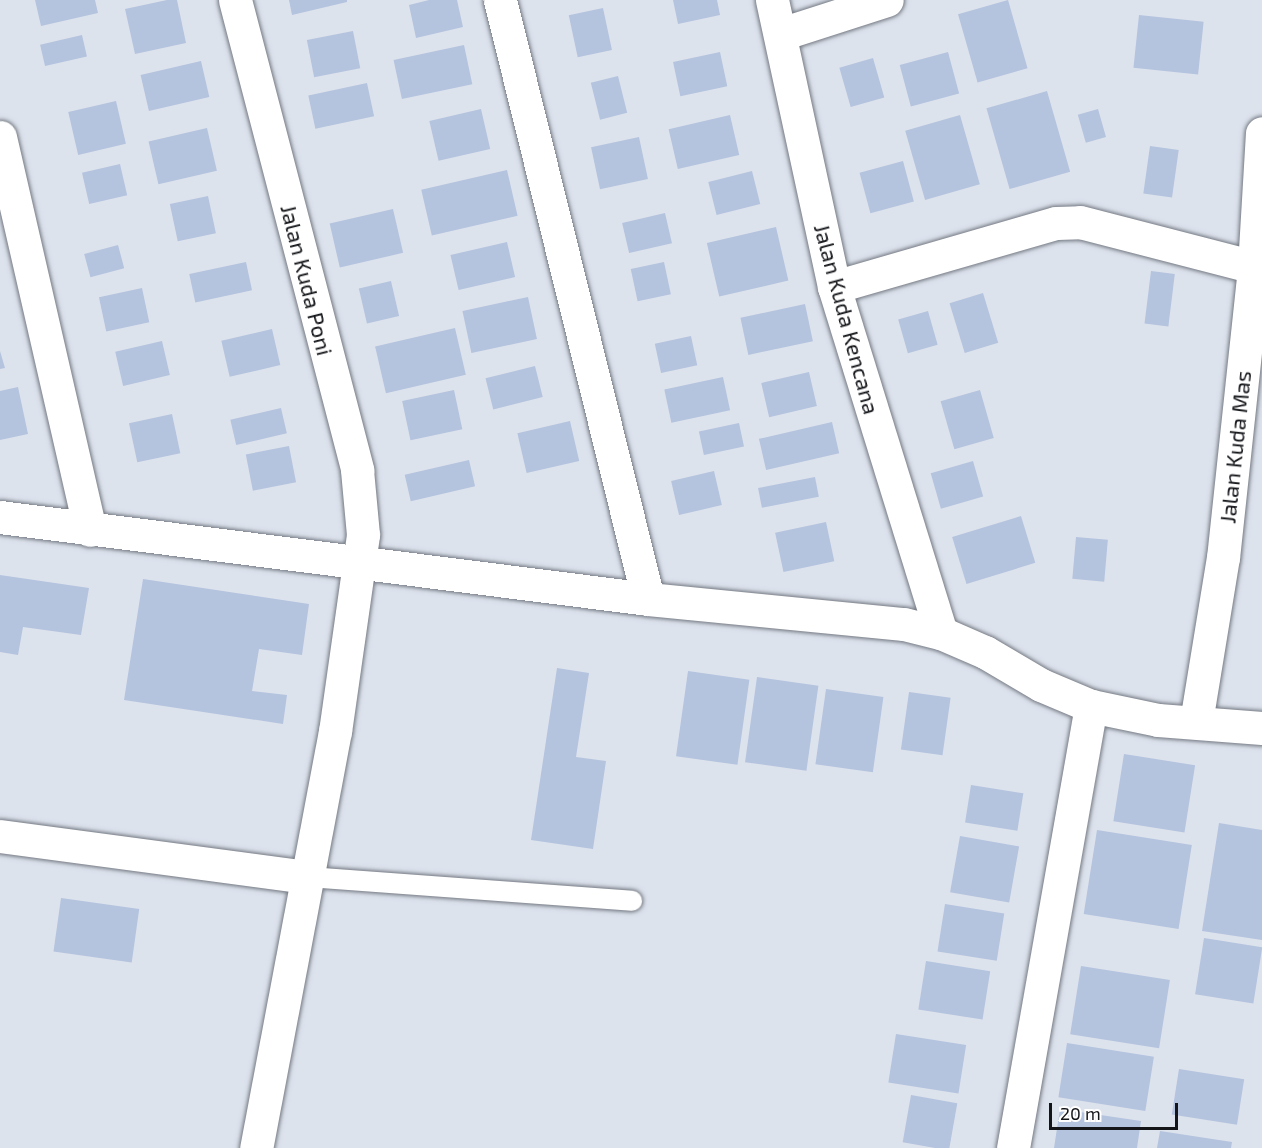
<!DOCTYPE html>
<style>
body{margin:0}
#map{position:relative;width:1262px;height:1148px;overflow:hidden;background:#dde3ed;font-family:"Exo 2",sans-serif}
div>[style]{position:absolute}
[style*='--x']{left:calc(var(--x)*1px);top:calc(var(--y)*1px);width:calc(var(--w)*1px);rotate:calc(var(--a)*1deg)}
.building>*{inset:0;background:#b4c3de;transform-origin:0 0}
.roads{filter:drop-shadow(0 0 2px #747982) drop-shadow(0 0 2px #747982)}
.service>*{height:20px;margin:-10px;padding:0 10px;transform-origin:10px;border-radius:10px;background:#fff}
.minor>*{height:33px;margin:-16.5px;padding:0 16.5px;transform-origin:16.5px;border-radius:16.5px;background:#fff}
span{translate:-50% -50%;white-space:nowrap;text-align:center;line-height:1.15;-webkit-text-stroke:4.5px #fff;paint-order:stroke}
.street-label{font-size:22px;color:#141519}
.scale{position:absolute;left:1049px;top:1103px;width:129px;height:27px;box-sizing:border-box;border:3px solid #141519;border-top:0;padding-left:8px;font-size:18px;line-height:21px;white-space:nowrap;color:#141519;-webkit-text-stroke:4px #fff;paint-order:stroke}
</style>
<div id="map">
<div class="building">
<div style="clip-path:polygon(35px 0,95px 0,98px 13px,41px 26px)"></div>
<div style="clip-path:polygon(167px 0,177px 0,186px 43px,135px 54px,125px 9px)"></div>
<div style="clip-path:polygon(289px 0,347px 0,347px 2px,292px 15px)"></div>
<div style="clip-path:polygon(429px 0,457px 0,463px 27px,416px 38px,409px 5px)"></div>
<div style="clip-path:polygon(673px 0,717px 0,720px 15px,678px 24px)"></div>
<div style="left:1008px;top:0;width:71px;height:52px;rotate:74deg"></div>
<div style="left:603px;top:8px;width:43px;height:35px;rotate:78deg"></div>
<div style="left:1139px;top:15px;width:65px;height:53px;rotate:6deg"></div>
<div style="left:353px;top:31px;width:38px;height:47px;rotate:79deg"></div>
<div style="left:82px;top:35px;width:22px;height:43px;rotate:77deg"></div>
<div style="left:464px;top:45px;width:40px;height:72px;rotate:78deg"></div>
<div style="left:720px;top:52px;width:35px;height:48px;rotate:78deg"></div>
<div style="left:948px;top:52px;width:43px;height:50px;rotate:75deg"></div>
<div style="left:873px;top:58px;width:41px;height:35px;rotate:74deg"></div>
<div style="left:201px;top:61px;width:37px;height:62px;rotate:77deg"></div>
<div style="left:618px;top:76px;width:38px;height:28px;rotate:76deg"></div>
<div style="left:367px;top:83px;width:34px;height:60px;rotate:78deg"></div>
<div style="left:1047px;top:91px;width:84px;height:63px;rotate:74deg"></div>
<div style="left:116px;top:101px;width:44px;height:49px;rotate:77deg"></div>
<div style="left:481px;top:109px;width:41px;height:53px;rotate:77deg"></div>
<div style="left:1098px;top:109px;width:29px;height:21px;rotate:74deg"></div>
<div style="left:730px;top:115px;width:41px;height:63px;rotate:77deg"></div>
<div style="left:960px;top:115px;width:72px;height:57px;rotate:74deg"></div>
<div style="left:207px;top:128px;width:44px;height:60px;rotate:77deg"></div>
<div style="left:639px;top:137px;width:43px;height:49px;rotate:78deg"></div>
<div style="left:1150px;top:146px;width:29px;height:48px;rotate:8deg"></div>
<div style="left:903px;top:161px;width:42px;height:45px;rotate:75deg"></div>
<div style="left:120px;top:164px;width:32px;height:39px;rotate:77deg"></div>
<div style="left:507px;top:170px;width:47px;height:88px;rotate:77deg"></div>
<div style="left:752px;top:171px;width:34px;height:45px;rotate:76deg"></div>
<div style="left:208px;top:196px;width:38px;height:39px;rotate:78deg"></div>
<div style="left:393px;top:209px;width:45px;height:65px;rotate:77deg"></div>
<div style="left:665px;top:213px;width:31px;height:44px;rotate:77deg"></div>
<div style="left:776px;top:227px;width:55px;height:71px;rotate:77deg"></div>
<div style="left:507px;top:242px;width:36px;height:58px;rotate:77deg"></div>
<div style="left:118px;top:245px;width:24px;height:35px;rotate:75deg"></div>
<div style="left:246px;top:262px;width:29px;height:58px;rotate:78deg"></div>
<div style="left:664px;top:262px;width:33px;height:34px;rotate:78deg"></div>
<div style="left:1151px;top:271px;width:24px;height:53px;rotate:7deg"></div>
<div style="left:391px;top:281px;width:36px;height:33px;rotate:77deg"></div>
<div style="left:142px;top:288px;width:35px;height:44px;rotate:78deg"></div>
<div style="left:983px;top:293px;width:52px;height:35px;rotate:73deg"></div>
<div style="left:528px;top:297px;width:43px;height:67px;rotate:78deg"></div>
<div style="left:805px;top:304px;width:38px;height:66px;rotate:78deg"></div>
<div style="left:928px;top:311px;width:35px;height:31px;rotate:74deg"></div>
<div style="left:455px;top:328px;width:48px;height:82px;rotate:77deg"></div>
<div style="left:272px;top:329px;width:37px;height:52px;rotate:77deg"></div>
<div style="left:691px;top:336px;width:30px;height:37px;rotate:78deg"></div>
<div style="left:162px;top:341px;width:35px;height:48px;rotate:77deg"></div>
<div style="clip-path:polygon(0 351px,5px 368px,0 369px)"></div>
<div style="left:535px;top:366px;width:32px;height:51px;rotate:76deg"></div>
<div style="left:809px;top:372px;width:35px;height:49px;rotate:77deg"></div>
<div style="left:723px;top:377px;width:34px;height:60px;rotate:78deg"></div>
<div style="clip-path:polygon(18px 387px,28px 434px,0 440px,0 391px)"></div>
<div style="left:454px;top:390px;width:40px;height:53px;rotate:78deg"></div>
<div style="left:980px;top:390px;width:50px;height:41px;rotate:74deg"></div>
<div style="left:281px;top:408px;width:26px;height:52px;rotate:77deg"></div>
<div style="left:172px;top:414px;width:40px;height:44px;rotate:78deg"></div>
<div style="left:570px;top:421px;width:41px;height:54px;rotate:77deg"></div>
<div style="left:832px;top:422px;width:32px;height:75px;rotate:77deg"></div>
<div style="left:739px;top:423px;width:24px;height:41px;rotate:78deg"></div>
<div style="left:289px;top:446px;width:37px;height:44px;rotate:79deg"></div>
<div style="left:469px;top:460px;width:27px;height:66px;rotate:77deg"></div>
<div style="left:973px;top:461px;width:37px;height:44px;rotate:74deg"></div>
<div style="left:714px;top:471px;width:35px;height:44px;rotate:77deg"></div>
<div style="left:815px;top:477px;width:20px;height:58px;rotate:79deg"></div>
<div style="left:1021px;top:516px;width:49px;height:72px;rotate:73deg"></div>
<div style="left:826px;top:522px;width:40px;height:52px;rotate:78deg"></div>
<div style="left:1076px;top:537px;width:32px;height:42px;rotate:5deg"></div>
<div style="clip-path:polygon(0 575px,89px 588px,81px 635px,23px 627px,18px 655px,0 652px)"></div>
<div style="clip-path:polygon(143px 579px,309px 604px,302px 655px,259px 649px,252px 691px,287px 695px,283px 724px,124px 700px)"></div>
<div style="clip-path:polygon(557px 668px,589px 673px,576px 757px,606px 761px,593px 849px,531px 840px)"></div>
<div style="left:688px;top:671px;width:62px;height:86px;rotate:8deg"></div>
<div style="left:757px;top:677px;width:62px;height:86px;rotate:8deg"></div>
<div style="left:826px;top:689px;width:58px;height:76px;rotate:8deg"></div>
<div style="left:909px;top:692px;width:42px;height:58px;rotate:8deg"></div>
<div style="left:1124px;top:754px;width:72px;height:68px;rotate:9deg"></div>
<div style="left:971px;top:785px;width:53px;height:38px;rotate:9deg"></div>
<div style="clip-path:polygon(1219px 823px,1262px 830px,1262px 940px,1202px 931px)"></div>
<div style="left:1097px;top:830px;width:96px;height:85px;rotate:9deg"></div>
<div style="left:960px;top:836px;width:60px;height:57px;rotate:10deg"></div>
<div style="left:61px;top:898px;width:79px;height:54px;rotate:8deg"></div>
<div style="left:945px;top:904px;width:60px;height:48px;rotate:9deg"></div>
<div style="left:1204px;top:938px;width:59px;height:57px;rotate:9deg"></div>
<div style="left:926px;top:961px;width:65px;height:49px;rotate:9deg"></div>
<div style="left:1081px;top:966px;width:90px;height:69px;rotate:9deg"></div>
<div style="left:896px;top:1034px;width:71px;height:49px;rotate:9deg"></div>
<div style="left:1067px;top:1043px;width:88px;height:55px;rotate:9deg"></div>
<div style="left:1179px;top:1069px;width:66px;height:46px;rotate:9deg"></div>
<div style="left:911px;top:1095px;width:47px;height:48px;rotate:10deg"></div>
<div style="clip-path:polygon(1060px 1109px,1141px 1121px,1137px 1148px,1054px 1148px)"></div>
<div style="clip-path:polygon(1160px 1131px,1232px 1142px,1231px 1148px,1157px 1148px)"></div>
</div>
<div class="roads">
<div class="service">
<div style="--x:308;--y:877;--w:325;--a:4.2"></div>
</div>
<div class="minor">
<div style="--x:235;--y:0;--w:486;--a:75.4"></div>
<div style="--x:357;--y:470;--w:65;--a:84.7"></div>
<div style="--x:363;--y:535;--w:198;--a:98.1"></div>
<div style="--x:335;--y:731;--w:424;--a:100.7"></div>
<div style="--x:500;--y:0;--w:617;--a:76.12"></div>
<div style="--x:772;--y:0;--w:294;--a:77.8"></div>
<div style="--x:834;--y:287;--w:362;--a:72.8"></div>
<div style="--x:781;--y:34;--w:111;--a:-17.8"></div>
<div style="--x:0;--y:137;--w:403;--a:77.1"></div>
<div style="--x:834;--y:287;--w:231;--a:-16.1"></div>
<div style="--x:1056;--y:223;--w:24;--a:-2"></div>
<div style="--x:1080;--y:222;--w:180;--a:14.5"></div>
<div style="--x:0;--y:517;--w:653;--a:7.21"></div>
<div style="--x:648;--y:599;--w:257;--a:5.6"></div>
<div style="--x:904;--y:624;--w:38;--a:14"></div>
<div style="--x:941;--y:633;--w:48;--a:23.4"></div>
<div style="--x:985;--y:652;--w:65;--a:30.5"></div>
<div style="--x:1041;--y:685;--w:54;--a:22.8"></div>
<div style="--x:1091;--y:706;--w:68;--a:11.8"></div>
<div style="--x:1158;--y:720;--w:104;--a:4.4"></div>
<div style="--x:1196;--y:722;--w:166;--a:-80.7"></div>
<div style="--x:1223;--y:558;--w:293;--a:-83.9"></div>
<div style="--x:1254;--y:267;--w:134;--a:-86.6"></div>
<div style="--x:0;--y:836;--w:311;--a:7.6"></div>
<div style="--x:1013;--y:1148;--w:449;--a:-80"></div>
</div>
</div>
<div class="street-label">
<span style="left:307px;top:280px;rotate:76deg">Jalan Kuda Poni</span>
<span style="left:847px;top:319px;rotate:75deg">Jalan Kuda Kencana</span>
<span style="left:1235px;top:447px;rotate:-84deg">Jalan Kuda Mas</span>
</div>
<div class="scale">20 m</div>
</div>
